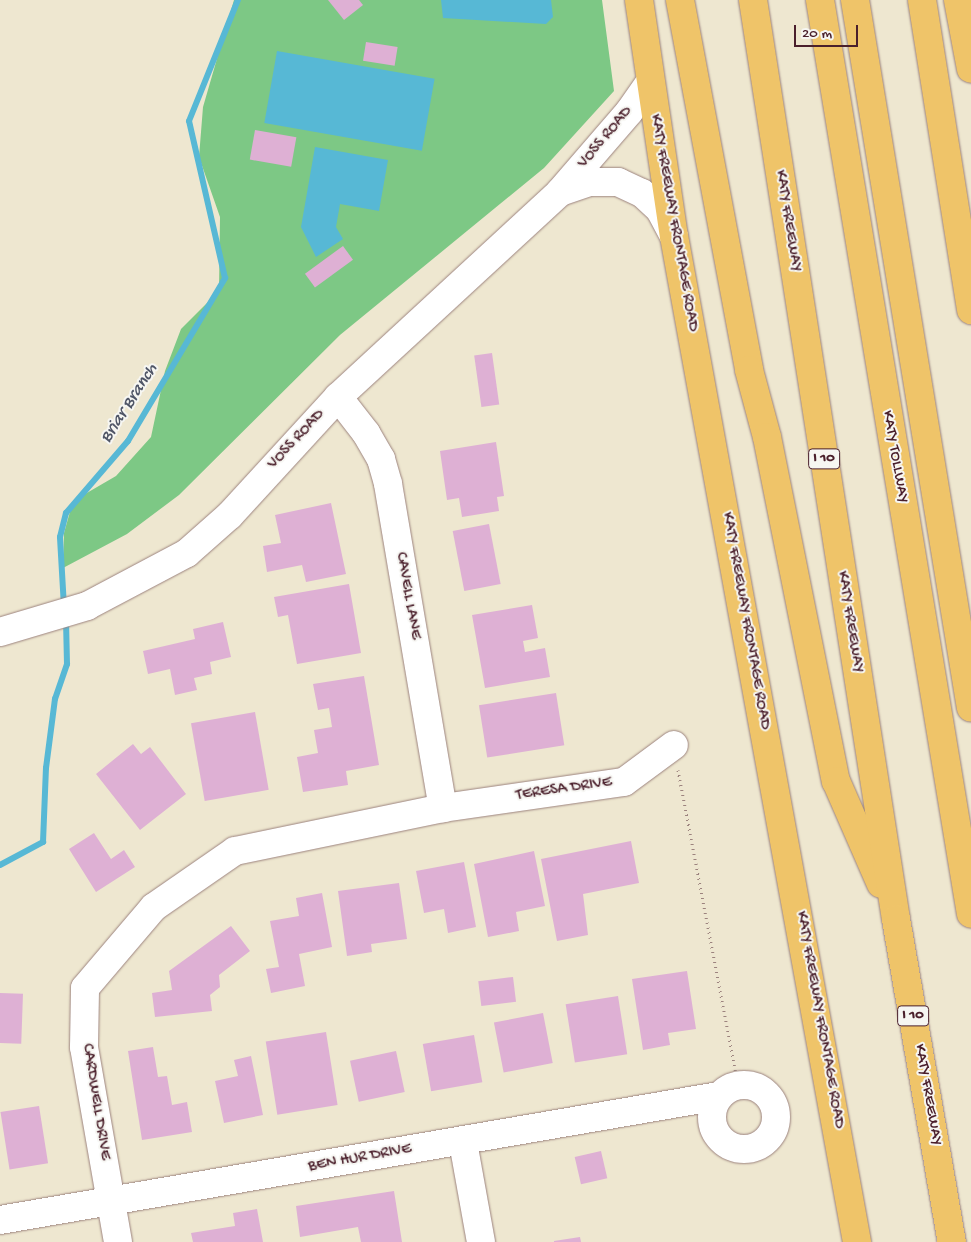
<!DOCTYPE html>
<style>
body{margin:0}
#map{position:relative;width:971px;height:1242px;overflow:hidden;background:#eee7d0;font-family:"Gochi Hand",sans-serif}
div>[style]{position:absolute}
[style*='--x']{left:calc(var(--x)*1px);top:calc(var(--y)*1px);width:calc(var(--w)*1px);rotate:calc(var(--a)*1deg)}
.green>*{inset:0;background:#7dc885}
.water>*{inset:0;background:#57b8d5;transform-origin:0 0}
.stream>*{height:6px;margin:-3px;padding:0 3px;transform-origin:3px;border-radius:3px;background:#57b8d5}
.building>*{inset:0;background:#deb0d4;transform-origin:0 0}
.path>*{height:3px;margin-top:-1.5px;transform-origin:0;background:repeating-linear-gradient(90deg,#9c837e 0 1px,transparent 0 5px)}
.roads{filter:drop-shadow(0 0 1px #9c837e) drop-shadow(0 0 1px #9c837e)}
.minor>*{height:28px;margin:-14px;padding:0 14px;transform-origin:14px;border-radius:14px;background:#fff}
.minor>.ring{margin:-14px;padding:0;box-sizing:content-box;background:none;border:28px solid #fff;border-radius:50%}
.major>*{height:28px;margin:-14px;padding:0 14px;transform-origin:14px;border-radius:14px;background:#efc469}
.highway>*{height:28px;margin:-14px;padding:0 14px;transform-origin:14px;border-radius:14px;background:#efc469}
span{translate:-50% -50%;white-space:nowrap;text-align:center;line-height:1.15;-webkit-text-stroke:4px #f6f6f2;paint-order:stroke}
.shield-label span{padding:1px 4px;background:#f6f6f2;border:1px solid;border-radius:4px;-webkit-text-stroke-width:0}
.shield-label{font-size:15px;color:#4a1f2b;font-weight:700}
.street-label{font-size:16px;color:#4a1f2b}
.water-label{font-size:18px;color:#4f5566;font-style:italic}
.scale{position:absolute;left:794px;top:25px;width:64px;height:22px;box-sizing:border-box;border:2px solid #4a1f2b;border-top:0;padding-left:6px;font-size:15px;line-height:18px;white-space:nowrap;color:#4a1f2b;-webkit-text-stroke:4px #f6f6f2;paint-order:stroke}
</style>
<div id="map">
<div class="green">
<div style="clip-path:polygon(234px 0,602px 0,614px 91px,544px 168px,340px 335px,179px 495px,127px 534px,63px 568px,64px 533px,73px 501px,116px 476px,151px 437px,165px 371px,181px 329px,219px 291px,220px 217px,199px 157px,203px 107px)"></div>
</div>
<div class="water">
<div style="clip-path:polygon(441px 0,551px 0,553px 17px,546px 24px,443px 18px)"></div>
<div style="left:277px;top:51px;width:160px;height:73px;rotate:10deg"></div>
<div style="clip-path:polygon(315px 147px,388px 160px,379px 211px,340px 204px,336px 227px,343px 239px,316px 257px,301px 227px)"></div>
</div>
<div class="stream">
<div style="--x:64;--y:607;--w:70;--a:-93.3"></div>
<div style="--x:60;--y:537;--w:25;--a:-76"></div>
<div style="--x:66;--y:513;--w:95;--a:-49.3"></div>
<div style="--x:128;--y:441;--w:190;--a:-59.2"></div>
<div style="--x:225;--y:278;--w:161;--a:-102.9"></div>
<div style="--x:189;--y:121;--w:131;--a:-68"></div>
<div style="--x:0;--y:865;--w:49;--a:-28.1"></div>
<div style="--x:43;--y:842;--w:74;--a:-87.7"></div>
<div style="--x:46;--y:768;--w:70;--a:-82.6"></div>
<div style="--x:55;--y:699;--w:37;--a:-71"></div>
<div style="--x:67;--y:664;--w:45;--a:-91.3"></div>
</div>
<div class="building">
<div style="clip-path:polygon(328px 0,359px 0,363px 5px,344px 20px)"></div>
<div style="left:366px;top:42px;width:32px;height:19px;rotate:9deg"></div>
<div style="left:255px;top:130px;width:42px;height:30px;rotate:10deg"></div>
<div style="left:343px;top:246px;width:17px;height:47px;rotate:54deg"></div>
<div style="left:492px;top:353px;width:52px;height:18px;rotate:82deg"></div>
<div style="clip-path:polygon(496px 442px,504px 496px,497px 497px,499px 511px,462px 517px,459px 498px,447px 500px,440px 451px)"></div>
<div style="clip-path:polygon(331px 503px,346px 574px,306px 582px,302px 565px,267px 572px,263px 546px,281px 543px,275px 515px)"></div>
<div style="left:489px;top:524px;width:61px;height:37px;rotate:79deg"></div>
<div style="clip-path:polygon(349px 584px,361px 653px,297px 664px,288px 615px,278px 617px,274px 597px)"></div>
<div style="clip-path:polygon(532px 605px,538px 638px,523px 641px,525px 652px,545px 648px,550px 677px,485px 688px,472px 615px)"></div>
<div style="clip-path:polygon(223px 622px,231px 657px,210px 662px,212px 674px,194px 678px,197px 690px,175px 695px,170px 669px,148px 674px,143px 651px,195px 639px,193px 629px)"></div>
<div style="clip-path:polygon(364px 676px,379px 765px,346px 771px,348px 785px,303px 792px,297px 757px,318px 753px,314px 730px,332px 727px,329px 708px,318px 710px,313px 684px)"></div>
<div style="left:556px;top:693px;width:53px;height:78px;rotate:81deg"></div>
<div style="left:255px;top:712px;width:79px;height:65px;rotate:80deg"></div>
<div style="clip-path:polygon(133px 744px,141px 754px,150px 747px,186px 794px,140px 830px,96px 774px)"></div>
<div style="clip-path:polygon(94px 833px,111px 859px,124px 850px,135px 867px,96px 892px,69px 849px)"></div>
<div style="clip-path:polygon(631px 841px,639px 883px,583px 894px,588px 935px,557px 941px,541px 859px)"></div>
<div style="clip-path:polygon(534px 851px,545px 906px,516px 912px,519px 931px,488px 937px,474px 864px)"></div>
<div style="clip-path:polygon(464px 862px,476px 927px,448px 933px,444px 909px,424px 913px,416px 871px)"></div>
<div style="clip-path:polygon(399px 883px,407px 939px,371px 944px,372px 952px,347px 956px,338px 891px)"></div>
<div style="clip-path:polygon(322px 893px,332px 947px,299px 954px,305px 986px,271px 993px,266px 969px,279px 967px,270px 921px,299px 916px,296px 898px)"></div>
<div style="clip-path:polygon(231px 926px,250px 951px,219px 975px,220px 987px,210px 995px,212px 1011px,155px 1017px,152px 993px,172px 990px,169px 971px)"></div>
<div style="clip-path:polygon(687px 971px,696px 1029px,668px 1033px,670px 1045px,643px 1050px,632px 979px)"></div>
<div style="left:513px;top:977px;width:25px;height:35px;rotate:83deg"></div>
<div style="left:0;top:993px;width:23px;height:50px;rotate:2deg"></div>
<div style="left:618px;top:996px;width:59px;height:53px;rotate:81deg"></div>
<div style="left:543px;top:1013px;width:51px;height:50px;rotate:79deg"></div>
<div style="left:326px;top:1032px;width:74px;height:61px;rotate:81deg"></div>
<div style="left:474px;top:1035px;width:48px;height:52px;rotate:80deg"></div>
<div style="clip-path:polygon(153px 1047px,158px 1077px,167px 1076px,172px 1105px,187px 1102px,192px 1132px,142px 1140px,128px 1051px)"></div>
<div style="left:396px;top:1051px;width:42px;height:47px;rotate:78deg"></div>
<div style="clip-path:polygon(251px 1056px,263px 1115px,224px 1123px,215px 1081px,238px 1076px,234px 1060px)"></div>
<div style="left:39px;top:1106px;width:58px;height:39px;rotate:81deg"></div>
<div style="left:601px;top:1151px;width:28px;height:27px;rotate:77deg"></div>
<div style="clip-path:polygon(394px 1191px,402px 1242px,361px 1242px,358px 1227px,300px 1237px,296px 1206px)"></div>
<div style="clip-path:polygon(257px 1209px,263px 1242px,193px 1242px,191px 1233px,235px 1226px,233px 1213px)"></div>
<div style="clip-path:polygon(580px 1237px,581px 1242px,554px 1242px,554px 1241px)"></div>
</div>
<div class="path">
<div style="--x:678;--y:770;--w:315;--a:79.2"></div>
</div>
<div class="roads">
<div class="minor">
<div style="--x:560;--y:192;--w:31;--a:-19"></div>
<div style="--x:589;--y:182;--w:29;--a:0"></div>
<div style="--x:618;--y:182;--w:26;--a:25"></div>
<div style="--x:642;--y:193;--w:25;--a:43"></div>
<div style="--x:660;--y:210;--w:30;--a:62"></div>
<div style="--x:338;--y:397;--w:46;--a:52.1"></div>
<div style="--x:366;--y:433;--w:30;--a:60"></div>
<div style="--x:381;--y:459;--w:26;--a:74"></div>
<div style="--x:388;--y:484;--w:329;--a:80.4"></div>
<div style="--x:0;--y:632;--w:91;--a:-16.6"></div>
<div style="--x:87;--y:606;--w:113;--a:-27.9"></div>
<div style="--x:187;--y:553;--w:57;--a:-41.5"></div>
<div style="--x:230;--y:515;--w:160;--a:-47.5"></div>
<div style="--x:338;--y:397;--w:302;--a:-42.7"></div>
<div style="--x:560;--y:192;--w:106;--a:-49.2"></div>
<div style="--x:629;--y:112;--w:35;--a:-55"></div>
<div class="ring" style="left:712px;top:1085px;width:36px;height:36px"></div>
<div style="--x:463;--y:1142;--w:102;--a:79.8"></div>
<div style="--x:0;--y:1220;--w:730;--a:-9.79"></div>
<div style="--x:118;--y:1242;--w:198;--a:-99.9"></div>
<div style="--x:84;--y:1047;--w:59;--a:-89"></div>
<div style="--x:85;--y:988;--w:106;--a:-49.6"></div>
<div style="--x:154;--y:907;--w:98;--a:-34.7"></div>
<div style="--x:235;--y:851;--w:212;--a:-11.7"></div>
<div style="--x:443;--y:808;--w:183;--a:-8.2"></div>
<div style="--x:624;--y:782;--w:62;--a:-36.5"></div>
</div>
<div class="major">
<div style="--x:639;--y:0;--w:239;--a:81.6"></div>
<div style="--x:674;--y:236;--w:1023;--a:79.69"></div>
</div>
<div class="highway">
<div style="--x:680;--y:0;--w:376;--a:79.4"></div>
<div style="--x:749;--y:370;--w:69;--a:75"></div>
<div style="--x:767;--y:437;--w:351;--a:78.7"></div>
<div style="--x:836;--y:781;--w:112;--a:66.4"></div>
<div style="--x:753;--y:0;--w:930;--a:81.16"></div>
<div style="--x:896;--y:919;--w:328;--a:80.2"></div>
<div style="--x:820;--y:0;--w:926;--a:80.62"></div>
<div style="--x:855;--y:0;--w:717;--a:80.7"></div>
<div style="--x:922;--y:0;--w:314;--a:81"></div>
<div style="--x:958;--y:0;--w:70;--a:79.3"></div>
</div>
</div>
<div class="shield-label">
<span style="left:824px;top:459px">I 10</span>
<span style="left:913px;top:1016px">I 10</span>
</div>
<div class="street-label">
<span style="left:606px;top:138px;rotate:-50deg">VOSS ROAD</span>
<span style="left:787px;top:221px;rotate:81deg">KATY FREEWAY</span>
<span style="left:673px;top:223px;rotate:80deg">KATY FREEWAY FRONTAGE ROAD</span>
<span style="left:297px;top:440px;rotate:-47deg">VOSS ROAD</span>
<span style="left:894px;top:457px;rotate:80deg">KATY TOLLWAY</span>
<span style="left:407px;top:596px;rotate:80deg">CAVELL LANE</span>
<span style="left:745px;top:621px;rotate:80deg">KATY FREEWAY FRONTAGE ROAD</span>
<span style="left:849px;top:622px;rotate:81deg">KATY FREEWAY</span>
<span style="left:564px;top:790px;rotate:-8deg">TERESA DRIVE</span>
<span style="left:819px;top:1020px;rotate:80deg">KATY FREEWAY FRONTAGE ROAD</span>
<span style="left:927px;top:1095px;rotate:80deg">KATY FREEWAY</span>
<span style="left:95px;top:1102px;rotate:81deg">CARDWELL DRIVE</span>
<span style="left:360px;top:1159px;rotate:-10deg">BEN HUR DRIVE</span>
</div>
<div class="water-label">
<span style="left:130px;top:404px;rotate:-57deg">Briar Branch</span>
</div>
<div class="scale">20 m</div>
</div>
